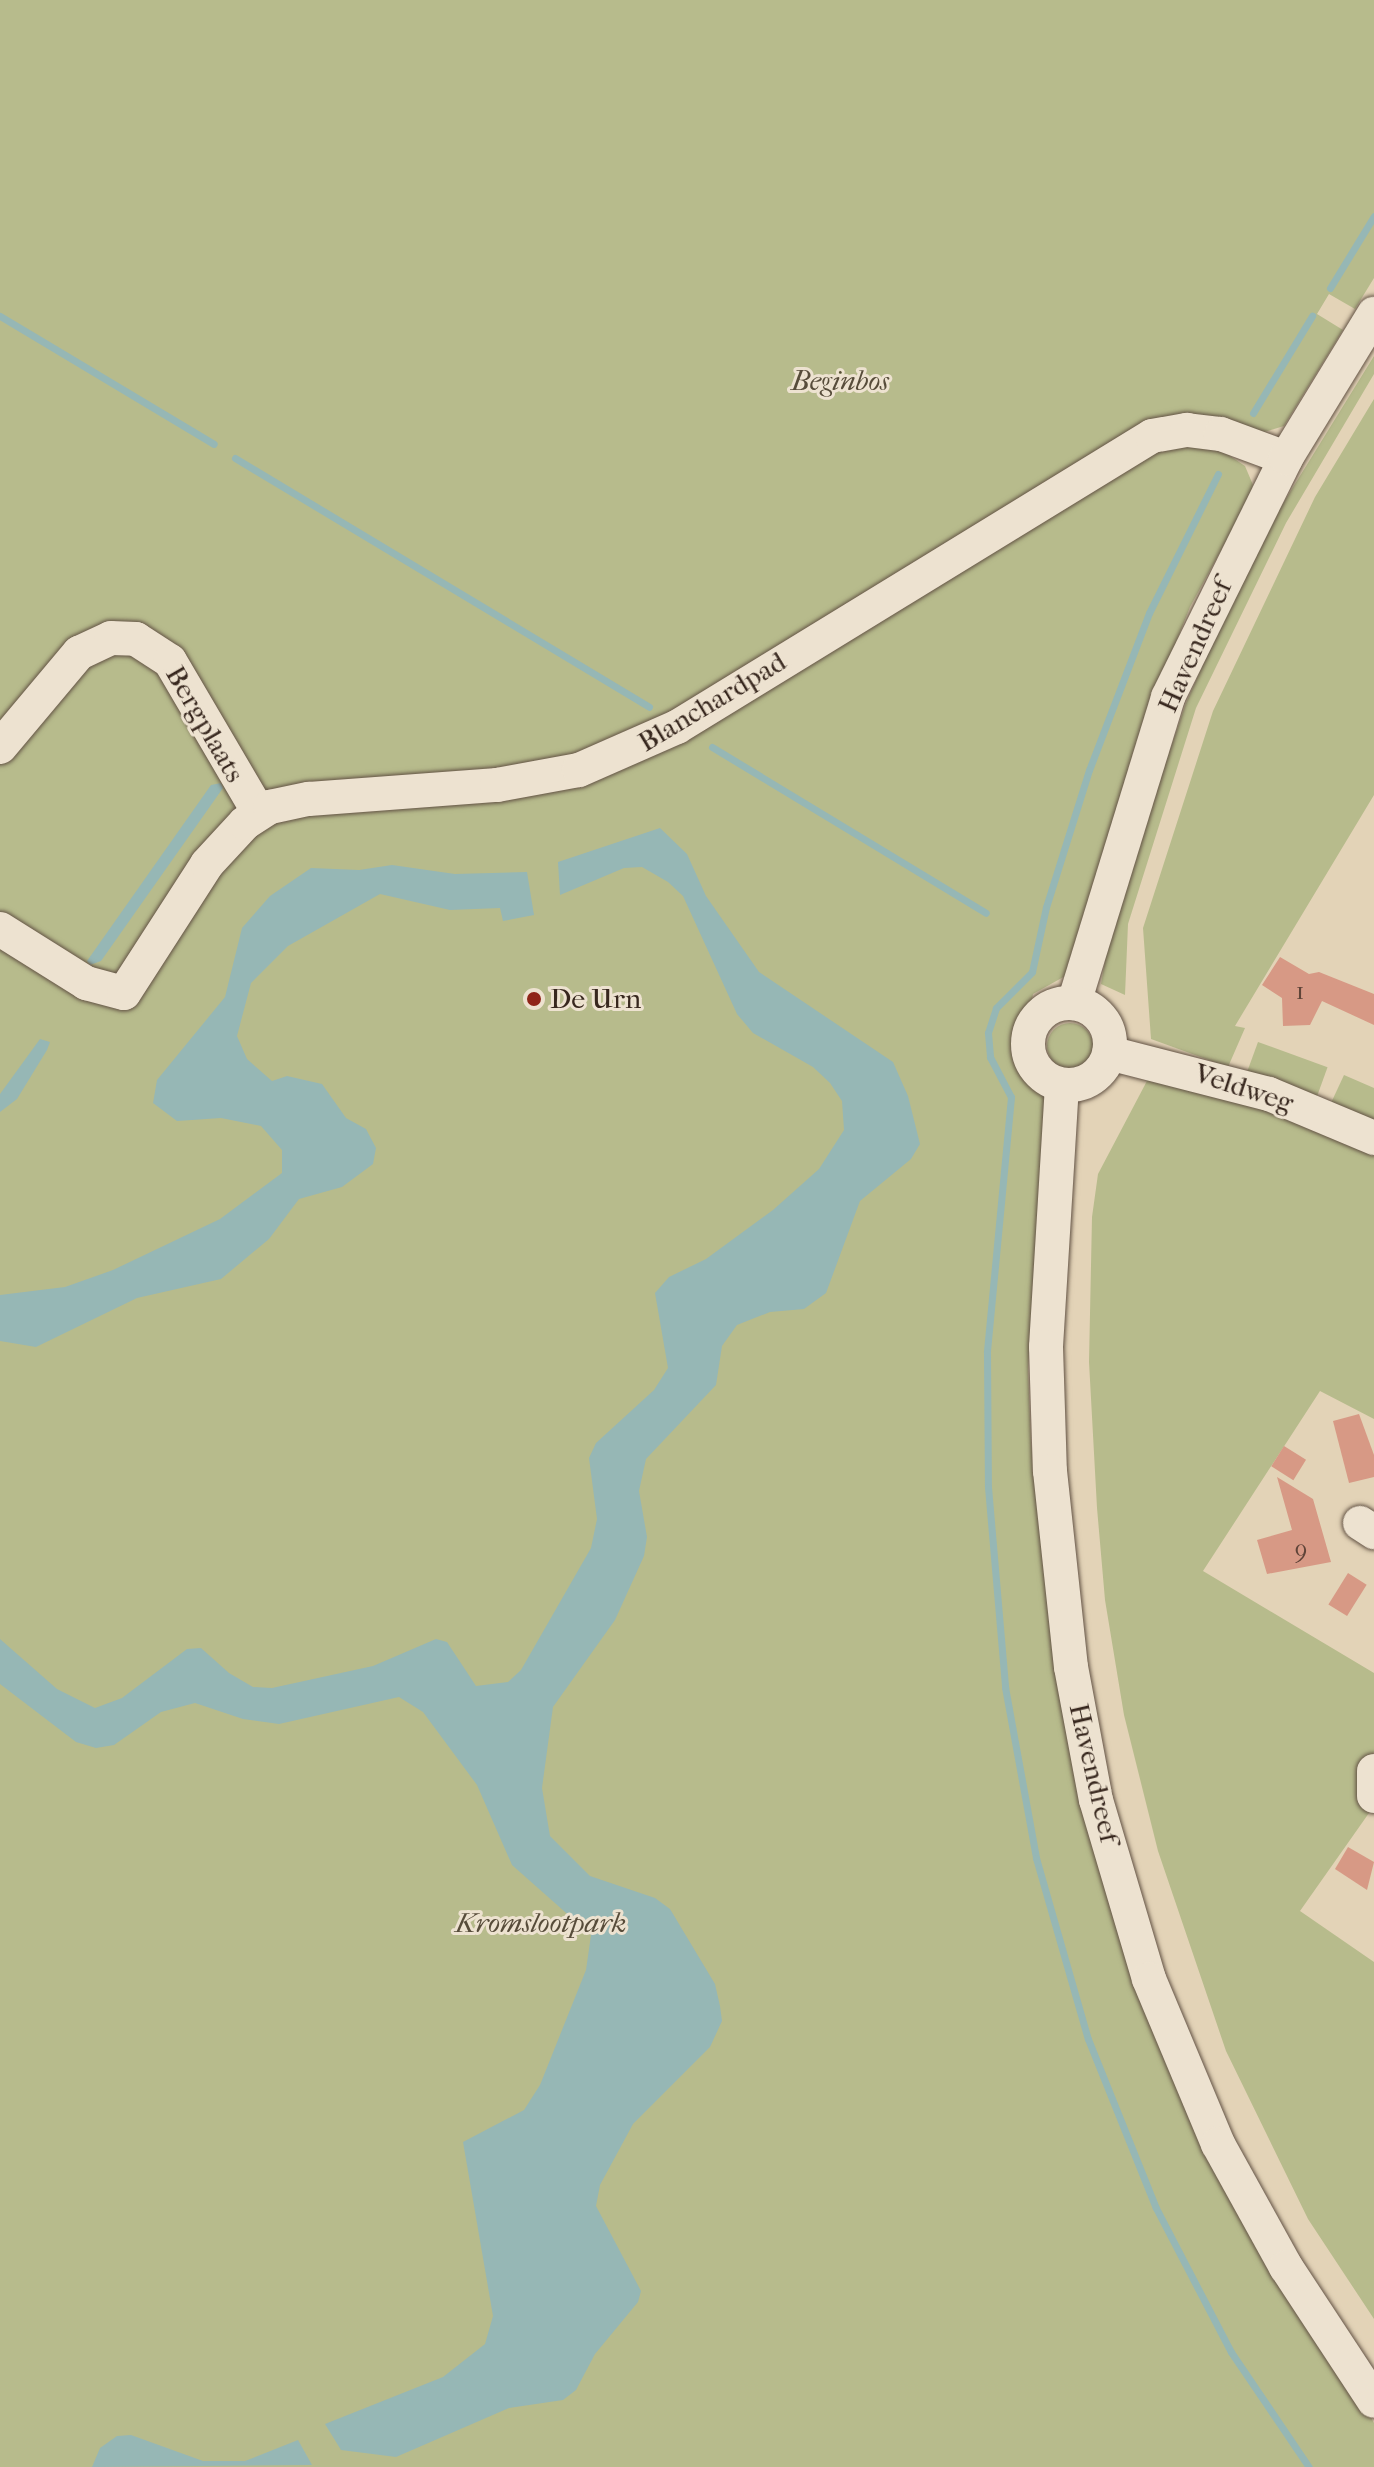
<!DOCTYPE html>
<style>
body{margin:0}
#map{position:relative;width:1374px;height:2467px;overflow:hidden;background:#e3d3b7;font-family:"IM FELL French Canon",serif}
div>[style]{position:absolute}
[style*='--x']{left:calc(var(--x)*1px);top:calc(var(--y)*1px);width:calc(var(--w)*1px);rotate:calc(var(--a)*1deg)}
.green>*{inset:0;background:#b7bb8c;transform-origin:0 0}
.round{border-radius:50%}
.water>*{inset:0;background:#96b7b5}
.stream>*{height:7px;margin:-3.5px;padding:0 3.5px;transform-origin:3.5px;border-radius:3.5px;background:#96b7b5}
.building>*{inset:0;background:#d79985;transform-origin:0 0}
.roads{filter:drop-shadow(0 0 2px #625244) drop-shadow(0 0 2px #625244)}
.minor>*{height:34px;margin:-17px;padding:0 17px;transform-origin:17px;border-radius:17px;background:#ede2d0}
.minor>.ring{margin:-17px;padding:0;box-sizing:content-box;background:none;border:34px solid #ede2d0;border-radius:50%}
.dots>*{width:22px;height:22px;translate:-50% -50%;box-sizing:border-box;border:4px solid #ede2d0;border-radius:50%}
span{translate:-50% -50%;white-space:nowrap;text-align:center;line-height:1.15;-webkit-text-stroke:6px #ede2d0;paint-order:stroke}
.number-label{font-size:24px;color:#5f4438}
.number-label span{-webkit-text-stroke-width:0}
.park-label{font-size:28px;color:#574c3a;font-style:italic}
.street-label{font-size:28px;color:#37271e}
.poi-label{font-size:28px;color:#37271e}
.left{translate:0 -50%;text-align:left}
</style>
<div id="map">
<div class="green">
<div style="clip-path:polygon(0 0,1374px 0,1374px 278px,1355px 309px,1329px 294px,1317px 314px,1343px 330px,1284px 426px,1261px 433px,1246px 431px,1230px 456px,1245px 466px,1253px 485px,1248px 501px,1190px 607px,1136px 743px,1067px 975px,1033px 994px,1020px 1067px,1046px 1098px,1028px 1369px,1031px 1444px,1051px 1611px,1139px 1983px,1374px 2423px,1374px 2467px,0 2467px)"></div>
<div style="clip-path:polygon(1374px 356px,1374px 374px,1286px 523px,1196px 708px,1128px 924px,1125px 995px,1101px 984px,1112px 920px,1186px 703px,1253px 552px)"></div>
<div style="clip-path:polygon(1374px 399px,1374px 795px,1235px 1026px,1245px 1028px,1228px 1067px,1151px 1039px,1143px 928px,1213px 711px,1315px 497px)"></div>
<div class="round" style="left:1047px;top:1023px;width:46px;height:46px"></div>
<div style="left:1258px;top:1042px;width:74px;height:32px;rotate:20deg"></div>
<div style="clip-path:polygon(1344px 1075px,1374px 1088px,1374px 1123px,1331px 1103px)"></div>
<div style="clip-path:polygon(1148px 1079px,1215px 1090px,1374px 1150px,1374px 1419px,1320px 1391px,1203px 1571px,1374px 1673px,1374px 1752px,1358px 1781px,1369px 1813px,1300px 1911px,1374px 1962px,1374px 2319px,1308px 2219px,1226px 2051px,1158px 1851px,1124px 1715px,1105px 1600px,1097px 1508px,1089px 1362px,1092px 1217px,1098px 1174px)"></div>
</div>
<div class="water">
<div style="clip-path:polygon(221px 783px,223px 788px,101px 961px,90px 965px,87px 961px,211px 785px)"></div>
<div style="clip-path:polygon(660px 828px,687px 854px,706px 896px,759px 972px,893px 1062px,908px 1096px,920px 1144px,911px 1159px,860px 1201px,826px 1293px,804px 1309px,770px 1312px,737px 1325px,722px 1346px,716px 1385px,646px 1459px,639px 1491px,647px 1537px,644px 1556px,615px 1620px,553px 1707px,542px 1788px,550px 1836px,590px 1876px,655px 1898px,670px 1909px,715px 1984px,720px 2006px,722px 2021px,710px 2047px,633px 2124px,600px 2185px,596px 2206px,641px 2291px,638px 2302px,595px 2354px,576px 2390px,563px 2400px,509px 2408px,396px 2457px,341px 2450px,325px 2424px,443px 2377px,485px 2344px,493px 2316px,463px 2142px,524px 2110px,540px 2085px,586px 1970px,591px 1935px,512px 1865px,477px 1785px,423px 1712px,399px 1697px,279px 1724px,243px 1719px,195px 1703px,161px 1712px,114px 1745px,96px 1748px,76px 1742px,0 1684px,0 1639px,57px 1689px,95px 1708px,122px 1698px,187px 1649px,201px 1648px,229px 1673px,253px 1687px,272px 1688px,373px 1666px,436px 1639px,447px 1642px,476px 1686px,508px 1682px,521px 1670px,591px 1548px,597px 1519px,589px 1458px,596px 1443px,654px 1390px,668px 1368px,655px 1293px,669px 1277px,706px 1259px,773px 1210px,819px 1169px,844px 1130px,842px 1101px,830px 1083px,813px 1067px,753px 1033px,737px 1014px,683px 896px,668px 882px,642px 867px,624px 868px,560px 895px,558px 862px)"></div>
<div style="clip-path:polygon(392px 865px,455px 874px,527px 872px,534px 915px,503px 921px,500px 908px,450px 910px,380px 894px,288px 946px,251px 983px,237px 1036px,247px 1059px,272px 1081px,287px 1076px,322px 1084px,346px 1118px,366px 1129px,376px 1148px,373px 1164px,342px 1187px,299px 1199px,269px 1239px,221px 1279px,137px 1298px,36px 1347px,0 1341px,0 1295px,65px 1287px,113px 1270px,220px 1219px,282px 1173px,282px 1150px,261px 1126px,221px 1118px,177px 1121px,153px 1103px,157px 1080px,225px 997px,242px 928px,270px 896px,311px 868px,359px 870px)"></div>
<div style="clip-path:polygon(40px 1039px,50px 1042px,47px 1050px,17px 1099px,0 1112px,0 1094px)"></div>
<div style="clip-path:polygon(131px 2435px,203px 2461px,245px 2461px,298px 2440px,312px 2465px,92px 2467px,100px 2448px,117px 2436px)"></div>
</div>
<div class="stream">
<div style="--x:1330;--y:288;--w:84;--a:-58.6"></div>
<div style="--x:0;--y:316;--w:249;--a:30.9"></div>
<div style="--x:1253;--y:413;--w:114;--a:-58.7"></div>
<div style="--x:235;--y:458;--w:483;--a:31"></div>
<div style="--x:1218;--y:474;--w:155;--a:116.4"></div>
<div style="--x:1149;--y:613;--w:168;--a:110.9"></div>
<div style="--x:1089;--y:770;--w:144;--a:107.4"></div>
<div style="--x:1046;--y:907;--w:66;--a:102.2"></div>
<div style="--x:1032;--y:972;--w:51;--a:135"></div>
<div style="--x:996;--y:1008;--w:26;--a:108"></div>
<div style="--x:988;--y:1033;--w:24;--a:85"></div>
<div style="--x:990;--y:1057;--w:45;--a:62.3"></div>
<div style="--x:1011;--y:1097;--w:256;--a:95.4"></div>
<div style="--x:987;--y:1352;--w:135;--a:89.6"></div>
<div style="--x:988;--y:1487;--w:201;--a:85.1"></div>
<div style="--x:1005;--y:1687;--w:174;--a:79.7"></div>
<div style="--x:1036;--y:1858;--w:188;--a:74"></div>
<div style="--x:1088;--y:2039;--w:182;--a:68.1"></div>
<div style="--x:1156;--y:2208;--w:162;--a:62.5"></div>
<div style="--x:1231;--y:2352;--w:139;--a:55.9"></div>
<div style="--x:712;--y:747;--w:320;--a:31.2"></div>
</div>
<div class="building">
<div style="clip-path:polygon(1280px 957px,1309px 974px,1319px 972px,1374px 994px,1374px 1025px,1322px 1001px,1310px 1025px,1283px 1026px,1282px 998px,1262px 985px)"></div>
<div style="clip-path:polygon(1359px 1414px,1374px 1455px,1374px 1477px,1349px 1483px,1333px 1421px)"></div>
<div style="left:1284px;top:1446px;width:26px;height:24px;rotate:32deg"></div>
<div style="clip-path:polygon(1277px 1477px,1313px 1499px,1331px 1562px,1267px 1574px,1257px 1540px,1292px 1530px)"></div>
<div style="left:1348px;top:1573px;width:22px;height:37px;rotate:32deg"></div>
<div style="clip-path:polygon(1348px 1847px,1374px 1862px,1367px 1890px,1335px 1869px)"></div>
</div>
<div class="roads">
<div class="minor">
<div style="--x:0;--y:747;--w:123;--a:-50"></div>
<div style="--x:79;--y:653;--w:35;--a:-25"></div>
<div style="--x:111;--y:638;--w:25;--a:2"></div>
<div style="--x:136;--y:639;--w:40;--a:32.9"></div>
<div style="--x:170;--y:661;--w:176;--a:59.6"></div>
<div style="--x:0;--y:929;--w:102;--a:32.1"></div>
<div style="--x:86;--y:983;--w:39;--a:15"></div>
<div style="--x:124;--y:993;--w:153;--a:-57.2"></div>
<div style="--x:207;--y:864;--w:56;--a:-47.2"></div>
<div style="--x:245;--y:823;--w:30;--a:-33"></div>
<div style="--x:270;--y:807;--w:40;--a:-12"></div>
<div style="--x:309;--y:799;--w:189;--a:-4.3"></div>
<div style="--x:497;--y:785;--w:83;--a:-10.4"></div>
<div style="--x:579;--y:770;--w:107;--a:-23.7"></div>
<div style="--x:677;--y:727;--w:557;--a:-31.49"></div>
<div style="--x:1152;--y:436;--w:36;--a:-10"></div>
<div style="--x:1187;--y:430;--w:34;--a:7"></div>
<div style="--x:1221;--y:434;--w:69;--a:20.3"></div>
<div style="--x:1074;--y:1003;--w:320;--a:-72.9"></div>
<div style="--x:1168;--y:697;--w:267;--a:-63.7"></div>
<div style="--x:1286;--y:458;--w:169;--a:-58.6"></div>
<div class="ring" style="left:1028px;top:1003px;width:48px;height:48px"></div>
<div style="--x:1109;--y:1053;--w:165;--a:14.4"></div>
<div style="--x:1269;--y:1094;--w:114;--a:22.7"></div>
<div style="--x:1062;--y:1085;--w:262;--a:93.5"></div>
<div style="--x:1046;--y:1347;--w:124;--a:88.2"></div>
<div style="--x:1050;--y:1471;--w:197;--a:83.9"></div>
<div style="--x:1071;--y:1667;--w:135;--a:79.4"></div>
<div style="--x:1096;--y:1800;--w:187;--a:73.5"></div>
<div style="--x:1149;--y:1979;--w:179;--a:67.3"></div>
<div style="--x:1218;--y:2144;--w:141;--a:61.1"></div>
<div style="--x:1286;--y:2267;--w:160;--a:56.7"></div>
<div style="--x:1360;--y:1523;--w:17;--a:33"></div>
<div style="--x:1374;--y:1771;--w:25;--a:90"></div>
</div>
</div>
<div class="dots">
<div style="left:534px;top:999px;background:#8f2418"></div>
</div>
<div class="number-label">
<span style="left:1300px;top:992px">1</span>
<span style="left:1301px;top:1551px">9</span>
</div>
<div class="park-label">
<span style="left:840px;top:381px">Beginbos</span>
<span style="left:541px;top:1923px">Kromslootpark</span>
</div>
<div class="street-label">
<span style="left:1195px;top:646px;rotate:-66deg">Havendreef</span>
<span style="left:712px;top:702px;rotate:-31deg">Blanchardpad</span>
<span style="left:205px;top:724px;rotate:60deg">Bergplaats</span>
<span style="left:1244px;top:1088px;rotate:18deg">Veldweg</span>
<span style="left:1094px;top:1773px;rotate:77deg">Havendreef</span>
</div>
<div class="poi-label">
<span class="left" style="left:550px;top:999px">De Urn</span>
</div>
</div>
